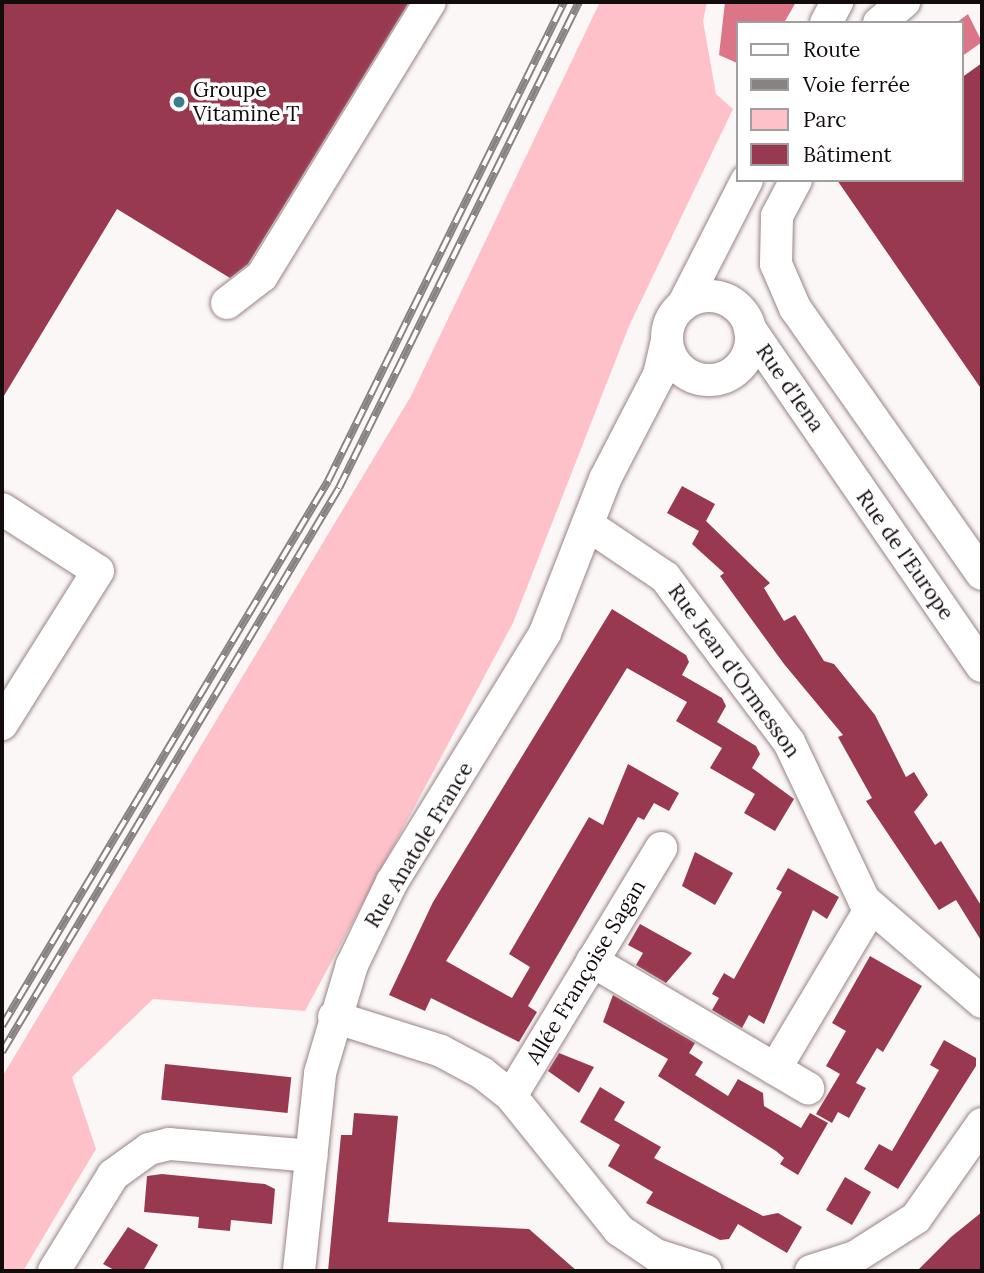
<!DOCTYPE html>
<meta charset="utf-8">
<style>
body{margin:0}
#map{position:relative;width:984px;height:1273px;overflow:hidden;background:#fcf7f7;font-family:Lora,serif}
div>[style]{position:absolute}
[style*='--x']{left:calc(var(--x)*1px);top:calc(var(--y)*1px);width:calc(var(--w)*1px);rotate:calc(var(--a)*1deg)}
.green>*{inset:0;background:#fec1ca}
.water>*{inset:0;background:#dc7588}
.building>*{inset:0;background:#993950;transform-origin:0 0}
.roads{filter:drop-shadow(0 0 2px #998486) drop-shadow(0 0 2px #998486)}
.minor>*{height:32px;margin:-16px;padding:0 16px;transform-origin:16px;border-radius:16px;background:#fff}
.minor>.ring{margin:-16px;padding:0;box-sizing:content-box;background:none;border:32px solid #fff;border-radius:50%}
.rail>*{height:8px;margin-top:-4px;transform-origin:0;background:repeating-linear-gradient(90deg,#fff 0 16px,#888282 0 32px);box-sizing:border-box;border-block:2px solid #888282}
.dots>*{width:19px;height:19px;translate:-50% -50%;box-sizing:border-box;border:4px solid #fff;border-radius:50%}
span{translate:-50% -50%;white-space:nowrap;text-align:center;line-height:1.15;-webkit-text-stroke:7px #fff;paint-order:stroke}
.poi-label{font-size:21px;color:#130c0d}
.left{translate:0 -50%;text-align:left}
.street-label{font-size:21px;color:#130c0d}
.frame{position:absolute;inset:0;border:4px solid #130c0d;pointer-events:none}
.legend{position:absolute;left:736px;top:21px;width:228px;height:161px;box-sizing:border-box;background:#fff;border:2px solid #a19e9e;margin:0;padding:9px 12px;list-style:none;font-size:21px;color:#130c0d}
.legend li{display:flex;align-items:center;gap:14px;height:35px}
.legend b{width:35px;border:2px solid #a19e9e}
</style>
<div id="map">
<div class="green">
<div style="clip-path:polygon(600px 2px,707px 2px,703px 21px,716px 94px,733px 109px,629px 326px,513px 623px,305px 1011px,153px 999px,72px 1077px,96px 1149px,23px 1271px,2px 1271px,2px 1077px,411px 396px)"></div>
</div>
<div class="water">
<div style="clip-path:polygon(725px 2px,796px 2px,784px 23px,737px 23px,737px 63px,719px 55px)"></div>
<div style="clip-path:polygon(968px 14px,982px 42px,961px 57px,961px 23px,956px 23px)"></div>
</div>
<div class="building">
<div style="clip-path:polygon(2px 2px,409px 2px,248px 264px,230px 278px,117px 209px,2px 399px)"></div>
<div style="clip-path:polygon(982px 63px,982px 390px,837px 180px,961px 180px,961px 78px)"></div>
<div style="clip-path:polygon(682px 486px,715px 504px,706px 521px,770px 583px,764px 588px,784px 621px,795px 615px,824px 661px,834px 664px,875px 715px,906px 777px,914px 772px,928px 795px,914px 812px,935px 845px,941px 841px,982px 907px,982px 942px,956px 900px,939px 910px,866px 801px,872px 798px,838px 737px,843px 735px,784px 664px,720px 576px,724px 573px,692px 544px,699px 531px,667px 513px)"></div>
<div style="clip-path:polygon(612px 609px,686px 655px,689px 662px,682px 675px,722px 698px,726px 706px,717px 722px,756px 746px,760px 754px,752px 768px,794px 799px,775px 831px,744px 813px,755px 794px,710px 768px,722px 748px,676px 721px,687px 702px,627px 668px,446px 961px,512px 998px,530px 967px,509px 954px,589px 817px,603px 825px,628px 764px,679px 793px,669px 811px,654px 803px,644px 820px,638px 817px,528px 1006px,537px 1012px,519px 1042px,431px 998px,425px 1011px,389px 995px,433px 902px)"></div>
<div style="clip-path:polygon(695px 852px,733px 873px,715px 905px,682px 886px)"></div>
<div style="clip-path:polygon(788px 868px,839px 897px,827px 919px,813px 910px,764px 1024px,749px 1015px,742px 1028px,712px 1010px,719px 998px,712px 994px,724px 973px,734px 979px,782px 892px,776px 889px)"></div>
<div style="clip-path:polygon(640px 924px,692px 953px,666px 983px,636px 965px,643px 953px,628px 945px)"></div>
<div style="clip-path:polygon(870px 956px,922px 986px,883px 1052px,877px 1048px,856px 1083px,866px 1088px,849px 1118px,838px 1112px,832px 1123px,816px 1114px,840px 1074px,826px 1066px,846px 1031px,832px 1023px)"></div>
<div style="clip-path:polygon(613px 995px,695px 1043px,689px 1053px,703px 1062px,695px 1075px,728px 1096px,738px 1079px,763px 1093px,764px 1106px,801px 1128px,810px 1113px,828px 1123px,798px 1175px,780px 1164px,784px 1158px,776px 1151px,658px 1076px,668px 1059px,603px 1022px)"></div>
<div style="clip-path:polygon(944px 1040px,976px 1058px,976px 1066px,898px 1189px,864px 1169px,879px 1144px,892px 1151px,939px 1070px,930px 1065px)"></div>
<div style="clip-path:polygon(559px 1053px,594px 1067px,579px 1093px,548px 1071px)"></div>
<div style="left:165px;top:1064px;width:127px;height:36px;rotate:6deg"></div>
<div style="clip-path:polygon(600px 1087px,625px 1102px,614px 1120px,661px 1147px,654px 1158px,763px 1216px,778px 1213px,802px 1227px,787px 1253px,738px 1224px,729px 1239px,720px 1240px,646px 1203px,653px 1192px,608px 1166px,620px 1145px,580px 1122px)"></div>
<div style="clip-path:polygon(354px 1113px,398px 1116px,388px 1222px,529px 1229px,577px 1271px,328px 1271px,341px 1135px,352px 1135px)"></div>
<div style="clip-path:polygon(162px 1174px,265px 1184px,275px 1189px,272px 1224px,231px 1220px,230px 1231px,198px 1228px,199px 1217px,144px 1212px,147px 1176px)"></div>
<div style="left:845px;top:1177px;width:30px;height:38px;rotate:30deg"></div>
<div style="clip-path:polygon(982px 1212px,982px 1271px,917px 1271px,951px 1237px)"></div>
<div style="clip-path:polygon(128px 1227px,158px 1245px,143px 1271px,116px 1271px,103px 1264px)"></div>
</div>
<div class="roads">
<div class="minor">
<div style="--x:826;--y:23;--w:24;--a:-62"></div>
<div style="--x:879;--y:23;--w:33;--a:-40"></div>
<div style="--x:796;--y:180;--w:41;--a:117.8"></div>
<div style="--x:777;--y:216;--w:48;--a:91.2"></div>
<div style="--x:776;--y:264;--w:48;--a:66.6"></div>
<div style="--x:795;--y:308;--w:325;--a:54.9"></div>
<div class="ring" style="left:667px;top:296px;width:52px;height:52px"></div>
<div style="--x:227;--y:303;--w:44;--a:-37.6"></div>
<div style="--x:262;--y:276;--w:321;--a:-58.5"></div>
<div style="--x:683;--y:305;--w:140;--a:-62.9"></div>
<div style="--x:750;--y:329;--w:409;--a:55.5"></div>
<div style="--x:2;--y:509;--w:114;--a:32.9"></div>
<div style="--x:98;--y:571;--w:181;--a:122.1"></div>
<div style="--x:588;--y:525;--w:93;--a:34"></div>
<div style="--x:665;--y:577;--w:206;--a:53.1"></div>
<div style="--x:789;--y:742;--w:175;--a:64.6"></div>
<div style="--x:864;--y:900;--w:156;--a:40.8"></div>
<div style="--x:592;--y:961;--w:251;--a:30.5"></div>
<div style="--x:334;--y:1017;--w:112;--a:17.6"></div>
<div style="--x:441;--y:1051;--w:47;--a:28.2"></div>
<div style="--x:482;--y:1073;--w:37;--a:38"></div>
<div style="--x:511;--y:1096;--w:172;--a:51.1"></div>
<div style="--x:619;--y:1230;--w:45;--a:34"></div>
<div style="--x:656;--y:1255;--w:52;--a:17.7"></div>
<div style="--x:775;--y:1069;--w:187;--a:-59.2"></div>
<div style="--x:511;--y:1096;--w:290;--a:-58.8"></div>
<div style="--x:54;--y:1271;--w:113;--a:-58.4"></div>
<div style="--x:113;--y:1175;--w:44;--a:-35.8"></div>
<div style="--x:149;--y:1149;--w:21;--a:-14"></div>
<div style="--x:169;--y:1144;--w:143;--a:4.8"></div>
<div style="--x:299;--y:1271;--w:199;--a:-83.9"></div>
<div style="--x:320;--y:1073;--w:113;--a:-73.5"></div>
<div style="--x:352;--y:965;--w:92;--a:-64.3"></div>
<div style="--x:392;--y:882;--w:292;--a:-58.4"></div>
<div style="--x:545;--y:633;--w:165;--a:-68.7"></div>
<div style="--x:605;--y:479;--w:117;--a:-62.6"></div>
<div style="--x:659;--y:375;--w:35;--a:-77"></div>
<div style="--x:811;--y:1271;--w:46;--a:-17.7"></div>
<div style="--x:855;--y:1257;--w:72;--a:-32.6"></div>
<div style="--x:916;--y:1218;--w:115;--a:-54.9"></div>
</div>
</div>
<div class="rail">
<div style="--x:2;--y:1026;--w:635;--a:-59.11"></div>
<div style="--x:328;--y:481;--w:534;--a:-63.77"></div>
<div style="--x:2;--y:1052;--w:657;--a:-59.14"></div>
<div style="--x:339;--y:488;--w:542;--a:-63.72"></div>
</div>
<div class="dots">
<div style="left:179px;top:102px;background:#3c7d8f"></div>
</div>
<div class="poi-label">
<span class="left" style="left:193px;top:102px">Groupe<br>Vitamine T</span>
</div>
<div class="street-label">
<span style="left:790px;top:388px;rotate:55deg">Rue d'Iena</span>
<span style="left:905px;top:555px;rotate:55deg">Rue de l'Europe</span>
<span style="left:734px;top:671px;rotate:54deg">Rue Jean d'Ormesson</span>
<span style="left:419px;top:845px;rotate:-59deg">Rue Anatole France</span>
<span style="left:586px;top:972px;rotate:-59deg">Allée Françoise Sagan</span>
</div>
<div class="frame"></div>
<ul class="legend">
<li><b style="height:9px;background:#fff"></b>Route</li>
<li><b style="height:9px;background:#888282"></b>Voie ferrée</li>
<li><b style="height:19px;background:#fec1ca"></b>Parc</li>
<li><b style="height:19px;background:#993950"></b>Bâtiment</li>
</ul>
</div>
